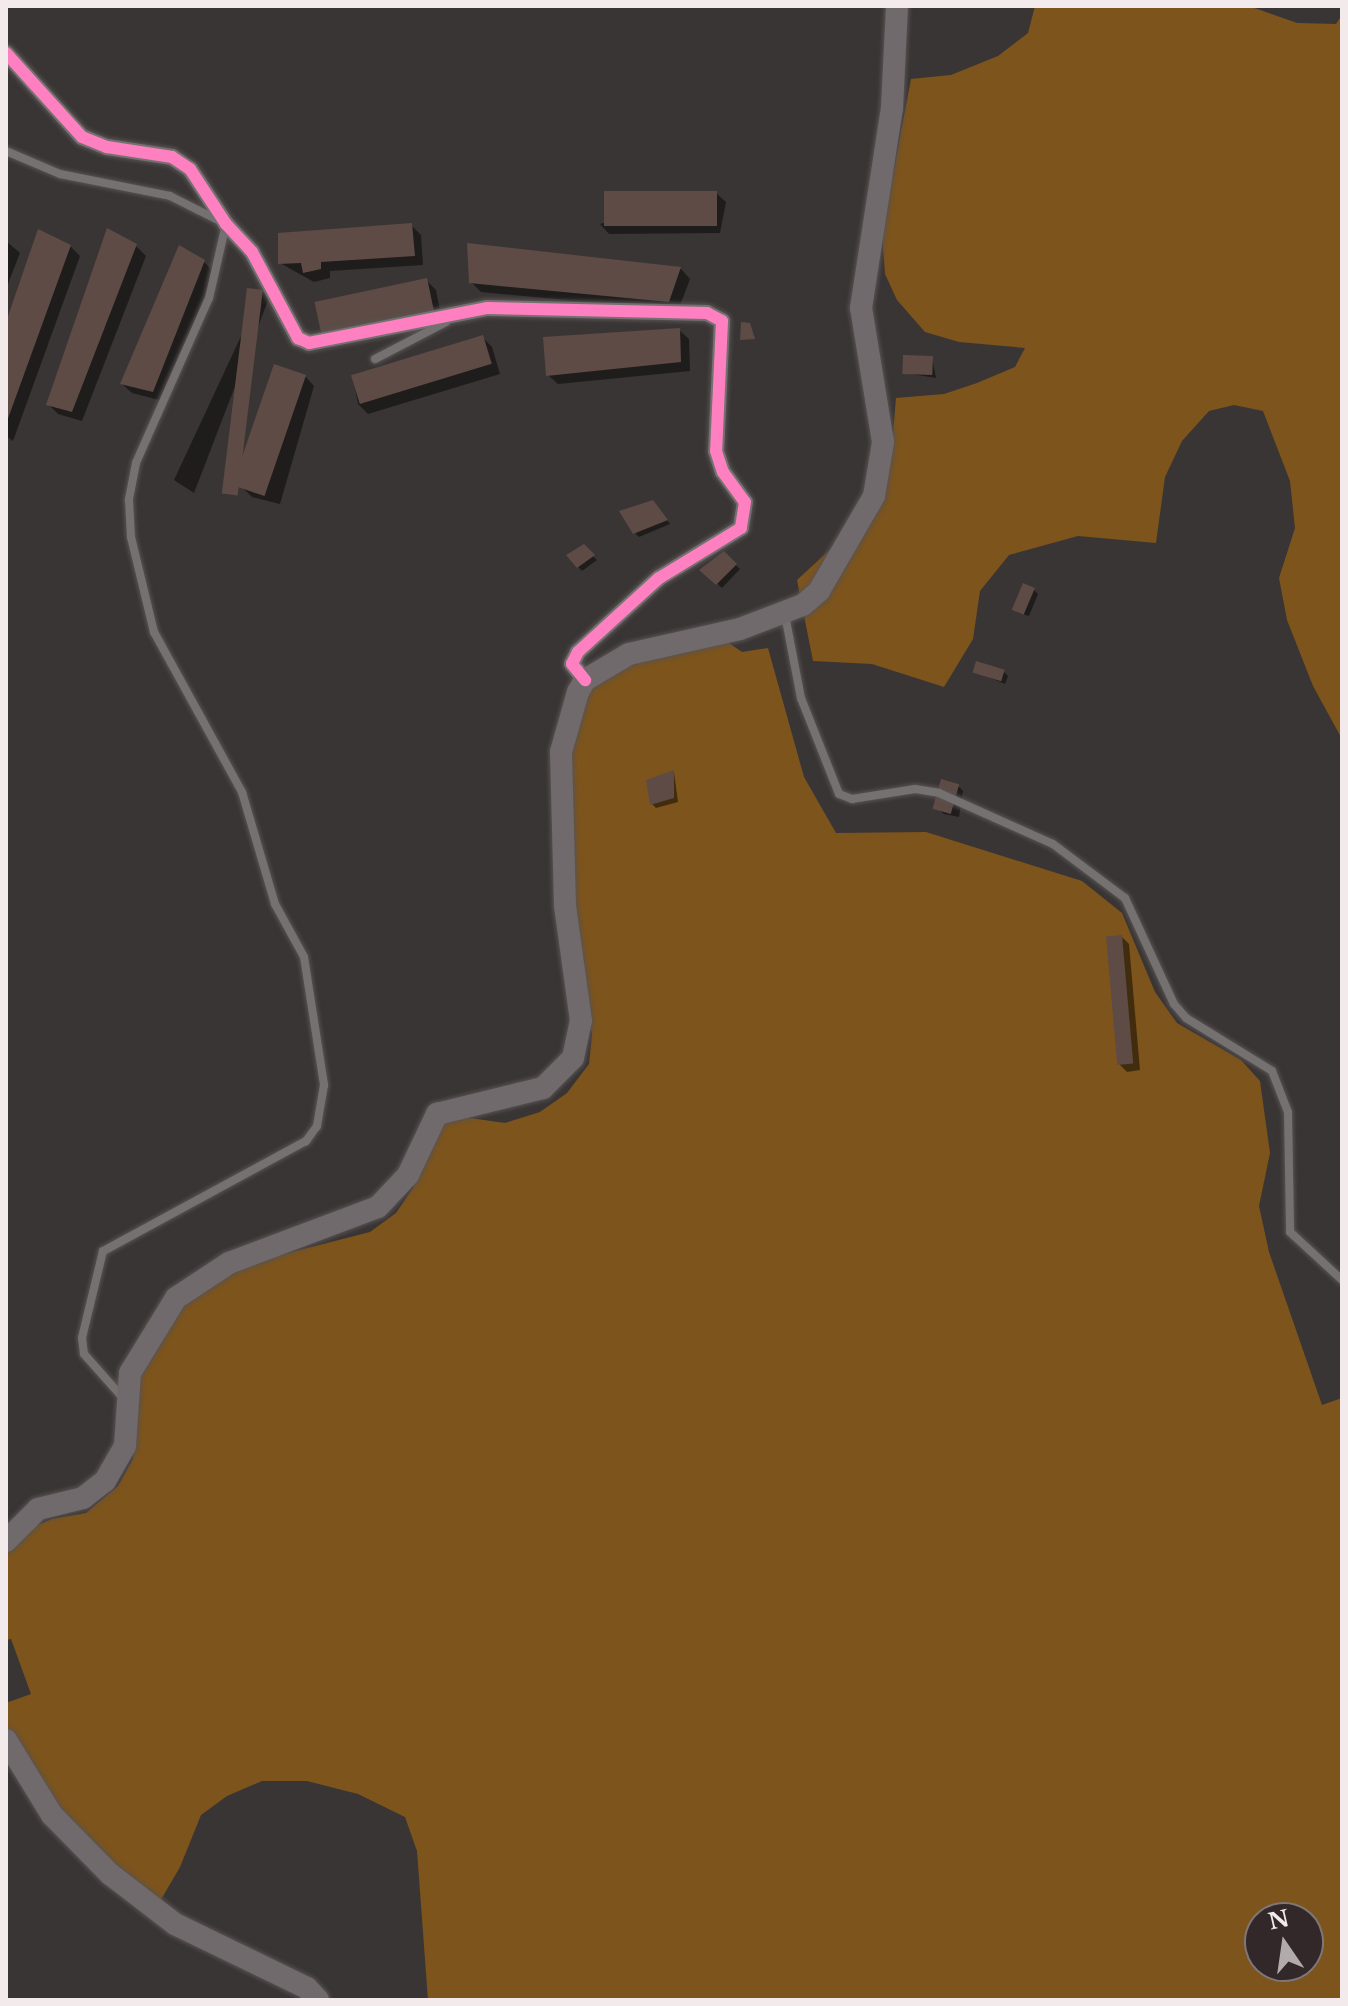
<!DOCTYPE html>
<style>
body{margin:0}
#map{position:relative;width:1348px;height:2006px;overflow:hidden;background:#3a3535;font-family:"Libre Baskerville",serif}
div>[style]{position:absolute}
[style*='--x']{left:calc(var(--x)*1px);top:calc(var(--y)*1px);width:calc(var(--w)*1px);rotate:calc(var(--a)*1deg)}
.forest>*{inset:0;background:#7d541c}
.shadow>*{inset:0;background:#0007}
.building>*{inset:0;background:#5e4b45;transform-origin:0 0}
.roads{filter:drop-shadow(0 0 2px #585353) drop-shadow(0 0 2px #585353)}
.service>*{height:8px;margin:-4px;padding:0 4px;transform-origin:4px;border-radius:4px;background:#767171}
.minor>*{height:16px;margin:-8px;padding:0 8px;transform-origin:8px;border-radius:8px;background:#767171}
.secondary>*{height:22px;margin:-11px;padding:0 11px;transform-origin:11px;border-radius:11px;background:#716a6c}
.cycleway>*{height:12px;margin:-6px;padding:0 6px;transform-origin:6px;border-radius:6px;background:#ff80c0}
span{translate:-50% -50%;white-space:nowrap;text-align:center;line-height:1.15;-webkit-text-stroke:8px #332829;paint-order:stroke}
.frame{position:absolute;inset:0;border:8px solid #f2eaeb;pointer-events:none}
.north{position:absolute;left:1244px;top:1902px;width:80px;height:80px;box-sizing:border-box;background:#332829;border:2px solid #7f7677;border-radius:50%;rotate:347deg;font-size:22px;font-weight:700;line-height:32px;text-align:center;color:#f2eaeb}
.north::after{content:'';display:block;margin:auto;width:28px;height:36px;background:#b2abab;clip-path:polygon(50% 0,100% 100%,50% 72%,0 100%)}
</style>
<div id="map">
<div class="forest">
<div style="clip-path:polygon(1035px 6px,1249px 6px,1297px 23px,1336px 24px,1342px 15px,1342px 739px,1313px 686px,1287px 620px,1279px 578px,1295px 528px,1290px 481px,1263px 411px,1234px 405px,1209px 411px,1182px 441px,1165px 477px,1156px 543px,1078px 536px,1009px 555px,980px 591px,973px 639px,944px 687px,872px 664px,813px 661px,797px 580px,849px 532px,891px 458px,896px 398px,944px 394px,977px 383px,1015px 367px,1025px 348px,959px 342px,925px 332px,897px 300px,885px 274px,882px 233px,911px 79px,951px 75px,998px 56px,1028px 33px)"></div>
<div style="clip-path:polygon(evenodd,710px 630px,742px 652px,768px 648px,804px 777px,836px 833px,926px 832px,1082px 881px,1122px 913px,1155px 992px,1177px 1023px,1241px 1060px,1260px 1081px,1270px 1153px,1259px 1206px,1269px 1252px,1322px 1405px,1342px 1398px,1342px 2000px,428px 2000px,417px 1851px,405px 1817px,358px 1794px,307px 1781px,262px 1781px,227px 1796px,201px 1815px,180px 1867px,152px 1915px,6px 1747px,6px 1703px,31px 1694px,11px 1639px,6px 1640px,6px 1546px,19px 1533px,52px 1519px,86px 1513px,118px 1486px,133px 1459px,136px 1375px,160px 1331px,203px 1287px,253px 1262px,370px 1232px,396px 1213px,413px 1188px,425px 1150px,449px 1115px,505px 1123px,540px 1112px,567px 1093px,589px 1064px,592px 1034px,578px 962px,566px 763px,575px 706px,611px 662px,710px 630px,1260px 1918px,1308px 1918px,1308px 1966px,1260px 1966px,1260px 1918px)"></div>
</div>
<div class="shadow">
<div style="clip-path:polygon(716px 193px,726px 202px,720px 233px,609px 234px,600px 224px)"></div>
<div style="clip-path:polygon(411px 225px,421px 235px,423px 265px,330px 271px,330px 278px,314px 282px,280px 263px)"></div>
<div style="clip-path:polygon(6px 241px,20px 253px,6px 289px)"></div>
<div style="clip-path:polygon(70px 246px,80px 256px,13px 441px,6px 436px,6px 328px)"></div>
<div style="clip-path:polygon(136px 246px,146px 256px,82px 421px,58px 414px,48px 404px)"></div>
<div style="clip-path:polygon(469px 246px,681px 269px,690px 279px,678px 311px,481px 292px,471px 282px)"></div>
<div style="clip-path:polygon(204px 262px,214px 272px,163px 401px,132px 393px,122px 384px)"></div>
<div style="clip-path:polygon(426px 280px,436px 290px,442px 321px,329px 341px,320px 331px)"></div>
<div style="clip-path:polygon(262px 291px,269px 298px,194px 493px,174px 480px)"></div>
<div style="clip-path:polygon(679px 330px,689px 339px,690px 371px,558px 384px,548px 375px)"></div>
<div style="clip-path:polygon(482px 337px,492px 347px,500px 374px,368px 414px,358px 404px,353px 377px)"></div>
<div style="clip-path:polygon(932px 358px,936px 378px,905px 373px)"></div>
<div style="clip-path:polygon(305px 376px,314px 386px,280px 504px,252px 497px,242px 487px)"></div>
<div style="clip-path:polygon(657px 507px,670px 524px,639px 537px,635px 533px)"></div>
<div style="clip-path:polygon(583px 547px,597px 560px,582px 571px,578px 567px)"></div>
<div style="clip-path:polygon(724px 554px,740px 569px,722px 588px,702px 570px)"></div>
<div style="clip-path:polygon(1034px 590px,1038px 594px,1029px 616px,1019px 613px,1015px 609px)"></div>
<div style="clip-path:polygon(977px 672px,1004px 672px,1008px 676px,1005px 684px)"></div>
<div style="clip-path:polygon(674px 772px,678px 802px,656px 808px,652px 804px)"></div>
<div style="clip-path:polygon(958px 786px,963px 791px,959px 817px,944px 814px,939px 810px)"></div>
<div style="clip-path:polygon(1122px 937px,1129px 944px,1140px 1070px,1127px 1072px,1120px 1065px)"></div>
</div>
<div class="building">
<div style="left:604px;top:191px;width:113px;height:35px"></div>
<div style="clip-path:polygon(412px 223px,415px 256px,321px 262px,321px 269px,303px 273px,301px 263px,278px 264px,278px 233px)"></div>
<div style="clip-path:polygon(107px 228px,137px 244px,72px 412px,46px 405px)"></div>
<div style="clip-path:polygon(38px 229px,71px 245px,6px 424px,6px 322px)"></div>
<div style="clip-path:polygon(467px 243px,681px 267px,669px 302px,469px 283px)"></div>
<div style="clip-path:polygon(179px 245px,205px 260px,153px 392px,120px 384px)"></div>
<div style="left:427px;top:278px;width:35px;height:115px;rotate:78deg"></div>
<div style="left:247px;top:288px;width:16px;height:207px;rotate:7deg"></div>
<div style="clip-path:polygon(741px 322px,750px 323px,755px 339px,740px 340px)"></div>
<div style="clip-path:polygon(680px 328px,681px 362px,546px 376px,543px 337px)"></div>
<div style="left:483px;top:335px;width:30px;height:138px;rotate:73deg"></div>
<div style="left:903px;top:355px;width:30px;height:19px;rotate:2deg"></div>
<div style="left:274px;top:364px;width:34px;height:128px;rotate:19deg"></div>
<div style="clip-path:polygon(653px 500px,668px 520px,633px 534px,619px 511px)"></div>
<div style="clip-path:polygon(584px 544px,595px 555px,577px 568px,566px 555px)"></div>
<div style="clip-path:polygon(724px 551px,737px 564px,716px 585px,699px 570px)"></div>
<div style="left:1023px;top:583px;width:13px;height:29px;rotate:23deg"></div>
<div style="left:976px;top:661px;width:30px;height:12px;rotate:17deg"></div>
<div style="clip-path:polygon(674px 770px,674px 798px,650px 805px,646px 780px)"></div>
<div style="left:941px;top:779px;width:19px;height:31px;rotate:16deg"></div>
<div style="left:1122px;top:935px;width:129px;height:16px;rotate:85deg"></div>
</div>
<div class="roads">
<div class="service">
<div style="--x:6;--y:151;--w:59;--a:23.1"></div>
<div style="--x:60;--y:174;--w:112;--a:11.3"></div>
<div style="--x:170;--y:196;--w:63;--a:26.6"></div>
<div style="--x:226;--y:224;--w:76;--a:102.9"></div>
<div style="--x:209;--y:298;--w:180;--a:113.9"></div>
<div style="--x:136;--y:463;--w:38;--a:101"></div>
<div style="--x:129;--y:500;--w:37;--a:87"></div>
<div style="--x:131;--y:537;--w:98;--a:76.4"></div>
<div style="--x:154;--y:632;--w:183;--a:61.2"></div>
<div style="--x:242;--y:792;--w:117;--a:73.6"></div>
<div style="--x:275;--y:904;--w:60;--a:61.3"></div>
<div style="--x:304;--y:957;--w:130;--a:81.1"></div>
<div style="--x:324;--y:1085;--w:42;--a:99.7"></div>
<div style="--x:317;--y:1126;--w:19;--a:126"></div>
<div style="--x:306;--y:1141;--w:231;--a:151.5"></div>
<div style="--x:103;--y:1251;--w:89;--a:103.6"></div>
<div style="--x:82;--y:1338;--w:16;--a:83"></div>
<div style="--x:84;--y:1354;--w:59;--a:48.4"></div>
<div style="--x:375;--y:359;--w:80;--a:-27.5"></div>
<div style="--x:785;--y:615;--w:85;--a:79.1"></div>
<div style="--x:801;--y:698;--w:103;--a:68.4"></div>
<div style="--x:839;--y:794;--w:14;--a:21"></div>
<div style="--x:852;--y:799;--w:64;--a:-9"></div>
<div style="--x:915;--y:789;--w:24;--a:9"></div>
<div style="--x:939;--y:793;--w:125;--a:24.1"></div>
<div style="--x:1053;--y:844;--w:90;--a:36.9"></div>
<div style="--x:1125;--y:898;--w:117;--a:65.2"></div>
<div style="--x:1174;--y:1004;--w:18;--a:49"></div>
<div style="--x:1186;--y:1018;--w:101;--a:31.6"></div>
<div style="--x:1272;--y:1071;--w:44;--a:68.7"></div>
<div style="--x:1288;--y:1112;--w:120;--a:89"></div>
<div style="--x:1290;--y:1232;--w:71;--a:42.7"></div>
</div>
<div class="minor">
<div style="--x:6;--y:53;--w:113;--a:47.9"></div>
<div style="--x:82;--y:137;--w:27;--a:22"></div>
<div style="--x:107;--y:147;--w:66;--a:8.7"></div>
<div style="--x:172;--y:157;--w:22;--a:34"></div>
<div style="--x:190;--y:169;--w:66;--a:56.8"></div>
<div style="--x:226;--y:224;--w:38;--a:47"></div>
<div style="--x:252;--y:252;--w:98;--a:61.9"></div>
<div style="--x:298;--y:338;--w:12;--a:24"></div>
<div style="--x:309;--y:343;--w:182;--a:-11.1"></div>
<div style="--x:488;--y:308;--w:219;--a:1.3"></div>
<div style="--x:707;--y:313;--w:17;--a:28"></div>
<div style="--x:722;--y:321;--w:130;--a:92.6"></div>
<div style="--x:716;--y:451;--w:22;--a:72"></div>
<div style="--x:723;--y:472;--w:37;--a:54"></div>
<div style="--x:745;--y:502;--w:26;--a:99"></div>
<div style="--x:741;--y:528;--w:96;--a:148.6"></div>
<div style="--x:659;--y:578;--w:110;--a:137.6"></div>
<div style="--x:578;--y:652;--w:13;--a:117"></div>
<div style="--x:572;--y:664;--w:21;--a:51"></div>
</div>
<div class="secondary">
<div style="--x:6;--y:1541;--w:45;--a:-45"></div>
<div style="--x:38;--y:1509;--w:46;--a:-13.7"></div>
<div style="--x:83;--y:1498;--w:28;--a:-38"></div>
<div style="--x:105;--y:1481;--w:40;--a:-60.3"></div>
<div style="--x:125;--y:1446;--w:73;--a:-86.1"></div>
<div style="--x:130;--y:1373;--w:88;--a:-58.5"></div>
<div style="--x:176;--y:1298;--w:64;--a:-33.4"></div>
<div style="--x:229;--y:1263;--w:159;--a:-20.6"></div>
<div style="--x:378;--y:1207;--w:44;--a:-46.8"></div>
<div style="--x:408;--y:1175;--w:68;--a:-64.6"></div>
<div style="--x:437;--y:1114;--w:109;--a:-13.8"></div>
<div style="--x:543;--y:1088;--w:42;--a:-45"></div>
<div style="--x:573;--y:1058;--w:38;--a:-78"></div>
<div style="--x:581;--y:1021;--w:117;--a:-97.9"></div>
<div style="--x:565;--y:905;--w:153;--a:-91.5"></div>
<div style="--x:561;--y:752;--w:62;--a:-74.2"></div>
<div style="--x:578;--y:692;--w:14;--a:-60"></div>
<div style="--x:585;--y:680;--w:51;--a:-30.6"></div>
<div style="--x:629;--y:654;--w:114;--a:-12.7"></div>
<div style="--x:740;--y:629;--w:67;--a:-20.9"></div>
<div style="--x:803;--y:605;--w:21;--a:-41"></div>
<div style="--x:819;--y:591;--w:110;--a:-59.9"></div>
<div style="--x:874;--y:496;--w:55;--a:-80.5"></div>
<div style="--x:883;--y:442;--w:136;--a:-99.3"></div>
<div style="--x:861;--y:308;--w:202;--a:-81.2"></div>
<div style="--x:892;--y:108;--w:102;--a:-87.2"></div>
<div style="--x:6;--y:1740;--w:88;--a:58.5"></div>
<div style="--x:52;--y:1815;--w:83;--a:45.5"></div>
<div style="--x:110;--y:1874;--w:82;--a:37.6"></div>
<div style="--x:175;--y:1924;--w:147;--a:25.9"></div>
<div style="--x:307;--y:1988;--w:16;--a:47"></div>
</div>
</div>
<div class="cycleway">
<div style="--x:6;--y:53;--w:113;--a:47.9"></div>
<div style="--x:82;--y:137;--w:27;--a:22"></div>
<div style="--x:107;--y:147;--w:66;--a:8.7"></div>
<div style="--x:172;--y:157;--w:22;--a:34"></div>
<div style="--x:190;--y:169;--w:66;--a:56.8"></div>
<div style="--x:226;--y:224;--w:38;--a:47"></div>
<div style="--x:252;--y:252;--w:98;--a:61.9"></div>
<div style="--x:298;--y:338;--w:12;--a:24"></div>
<div style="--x:309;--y:343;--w:182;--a:-11.1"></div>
<div style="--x:488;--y:308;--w:219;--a:1.3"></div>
<div style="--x:707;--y:313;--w:17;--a:28"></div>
<div style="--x:722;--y:321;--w:130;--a:92.6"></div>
<div style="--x:716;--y:451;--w:22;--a:72"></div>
<div style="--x:723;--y:472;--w:37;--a:54"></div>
<div style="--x:745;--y:502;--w:26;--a:99"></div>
<div style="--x:741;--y:528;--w:96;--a:148.6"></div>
<div style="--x:659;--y:578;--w:110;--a:137.6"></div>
<div style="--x:578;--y:652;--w:13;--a:117"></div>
<div style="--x:572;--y:664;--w:21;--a:51"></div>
</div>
<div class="frame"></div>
<div class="north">N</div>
</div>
